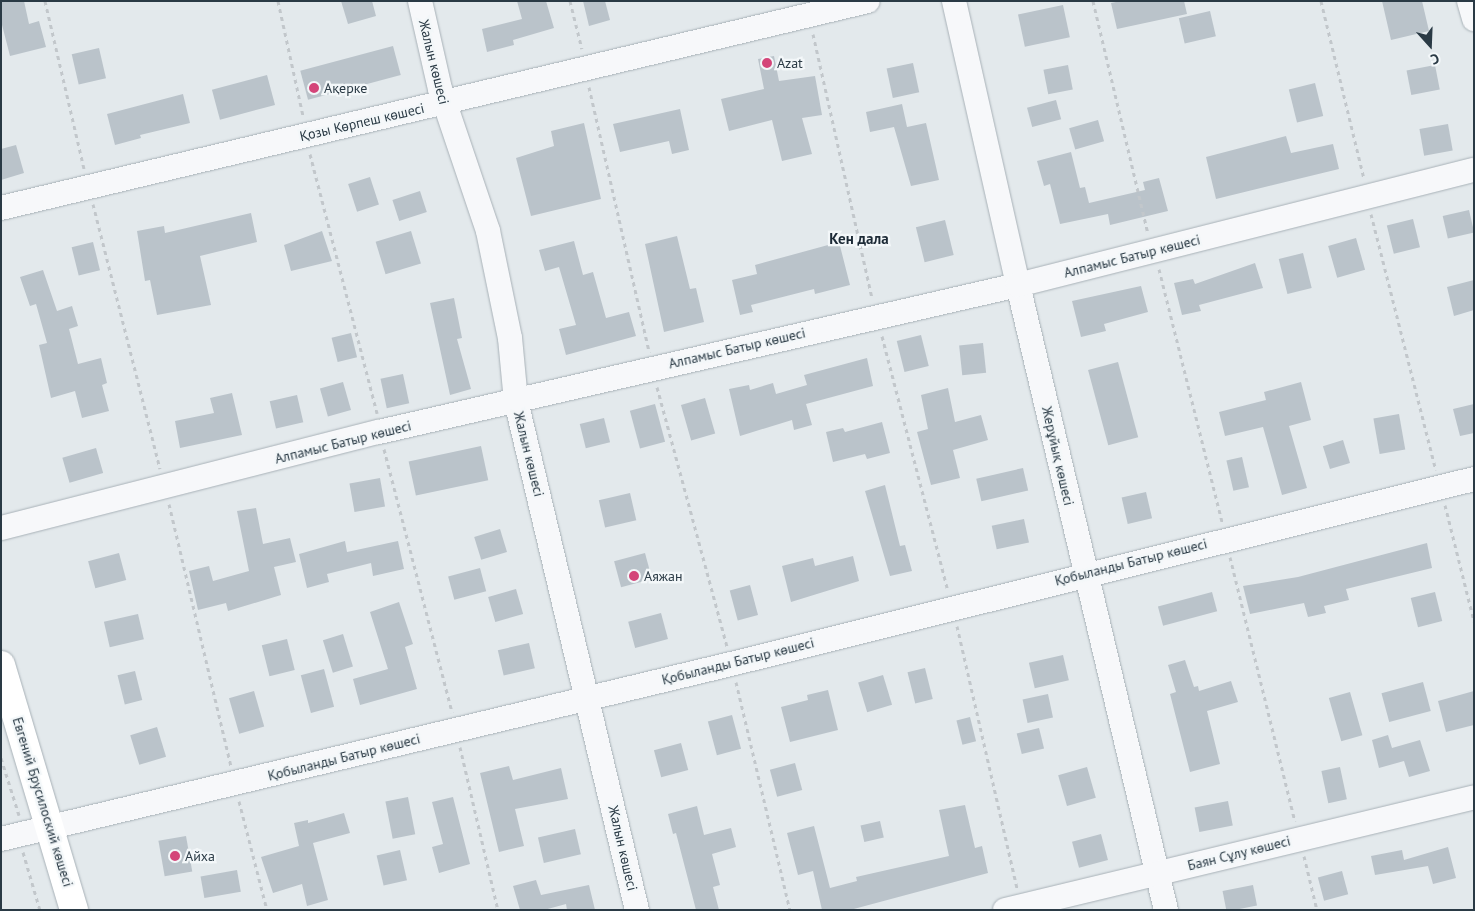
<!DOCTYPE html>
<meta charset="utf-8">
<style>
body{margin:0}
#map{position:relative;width:1475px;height:911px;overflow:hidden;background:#e3e9ec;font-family:"PT Sans",sans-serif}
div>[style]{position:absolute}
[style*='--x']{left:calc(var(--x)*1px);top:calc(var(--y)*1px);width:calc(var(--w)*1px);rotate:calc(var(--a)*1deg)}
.building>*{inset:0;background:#bac3ca;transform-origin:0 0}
.path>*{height:3px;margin-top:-1.5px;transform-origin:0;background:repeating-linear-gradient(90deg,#c2c7cb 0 4px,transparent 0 8px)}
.roads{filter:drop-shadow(0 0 1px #a8b1b7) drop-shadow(0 0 1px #a8b1b7)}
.minor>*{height:24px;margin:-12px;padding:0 12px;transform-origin:12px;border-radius:12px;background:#f7f8fa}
.major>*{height:28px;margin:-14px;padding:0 14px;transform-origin:14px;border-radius:14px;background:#fff}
.dots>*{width:14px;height:14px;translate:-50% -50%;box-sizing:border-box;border:2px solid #f3f7f9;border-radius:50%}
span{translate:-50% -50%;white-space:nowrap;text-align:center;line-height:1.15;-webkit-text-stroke:4.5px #f3f7f9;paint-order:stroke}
.street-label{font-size:14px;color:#2a3a45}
.poi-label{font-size:14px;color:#2a3a45}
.left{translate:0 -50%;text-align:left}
.neighbourhood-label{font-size:15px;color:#1c2a36;font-weight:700}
.frame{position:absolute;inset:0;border:2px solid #2a3a45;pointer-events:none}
.north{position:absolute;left:1405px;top:20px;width:50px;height:50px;-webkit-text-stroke:4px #f3f7f9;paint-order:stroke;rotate:160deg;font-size:14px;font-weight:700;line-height:20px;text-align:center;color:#2a3a45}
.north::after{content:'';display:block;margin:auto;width:18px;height:22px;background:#2a3a45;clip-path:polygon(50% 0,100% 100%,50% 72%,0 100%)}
</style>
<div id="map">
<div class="building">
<div style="clip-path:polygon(1px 1px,24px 1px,29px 24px,39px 21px,46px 47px,10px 56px,1px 21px)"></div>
<div style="clip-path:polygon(341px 1px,372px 1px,376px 16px,348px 24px)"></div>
<div style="clip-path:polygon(517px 1px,546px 1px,554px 28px,513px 40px,514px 45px,487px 52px,482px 29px,522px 19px)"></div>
<div style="clip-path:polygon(583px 1px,605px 1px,610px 20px,589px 26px)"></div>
<div style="clip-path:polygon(1121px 1px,1184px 1px,1187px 14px,1117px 29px,1111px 3px)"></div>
<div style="clip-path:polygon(1382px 1px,1422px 1px,1429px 31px,1391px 40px)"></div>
<div style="left:1063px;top:5px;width:33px;height:46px;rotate:78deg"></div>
<div style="left:1210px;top:11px;width:26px;height:32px;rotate:77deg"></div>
<div style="left:393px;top:46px;width:30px;height:96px;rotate:75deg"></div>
<div style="left:99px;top:48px;width:31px;height:28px;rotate:77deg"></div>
<div style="clip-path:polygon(774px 56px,779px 81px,815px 76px,822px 115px,802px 118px,812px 154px,782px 161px,772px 120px,729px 131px,721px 99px,764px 89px,758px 59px)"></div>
<div style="left:913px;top:63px;width:30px;height:27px;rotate:78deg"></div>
<div style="left:1068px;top:65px;width:25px;height:25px;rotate:79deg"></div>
<div style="left:1435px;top:65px;width:25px;height:29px;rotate:79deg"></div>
<div style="left:267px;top:75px;width:31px;height:57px;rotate:75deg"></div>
<div style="left:1315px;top:83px;width:34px;height:27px;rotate:76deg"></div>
<div style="clip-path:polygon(183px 94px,190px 123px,140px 135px,141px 138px,115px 145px,107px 114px)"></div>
<div style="left:1056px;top:100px;width:20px;height:30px;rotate:75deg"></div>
<div style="clip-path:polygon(902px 104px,907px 127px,926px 123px,939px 180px,911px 186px,894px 127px,870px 132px,866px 112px)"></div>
<div style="clip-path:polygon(680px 109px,689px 150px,672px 154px,669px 141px,620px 152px,613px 124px)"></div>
<div style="left:1098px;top:120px;width:22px;height:30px;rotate:74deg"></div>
<div style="clip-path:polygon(584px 123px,601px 199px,531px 216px,516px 158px,554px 146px,551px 131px)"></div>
<div style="left:1448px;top:124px;width:27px;height:29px;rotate:80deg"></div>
<div style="clip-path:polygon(1286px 136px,1291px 153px,1333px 144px,1339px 169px,1216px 199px,1206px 157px)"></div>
<div style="clip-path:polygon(16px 145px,24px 173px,1px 180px,1px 149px)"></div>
<div style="clip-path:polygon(1071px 152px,1080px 188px,1085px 187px,1089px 203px,1145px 190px,1143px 182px,1159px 178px,1168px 211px,1110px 225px,1108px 214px,1060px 224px,1050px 184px,1044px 186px,1037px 161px)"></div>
<div style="left:370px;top:177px;width:29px;height:23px;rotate:72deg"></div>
<div style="left:420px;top:191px;width:22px;height:29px;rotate:72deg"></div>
<div style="left:1469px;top:210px;width:23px;height:27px;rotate:77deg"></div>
<div style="clip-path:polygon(251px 213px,257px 242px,200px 256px,211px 305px,157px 315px,150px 280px,145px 281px,137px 231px,164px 226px,165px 233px)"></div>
<div style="left:1413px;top:219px;width:29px;height:27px;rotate:76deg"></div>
<div style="left:945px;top:220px;width:36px;height:30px;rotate:76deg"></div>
<div style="clip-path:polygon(322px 231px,332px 261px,291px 271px,284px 245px)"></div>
<div style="left:411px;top:231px;width:34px;height:37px;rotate:73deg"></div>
<div style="clip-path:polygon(677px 236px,690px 289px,696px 288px,704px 322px,664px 332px,645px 244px)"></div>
<div style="left:1356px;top:238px;width:33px;height:29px;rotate:74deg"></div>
<div style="clip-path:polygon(574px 241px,583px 275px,593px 272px,606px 318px,629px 312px,636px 336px,566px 355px,559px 329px,576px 325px,559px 267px,545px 271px,539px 250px)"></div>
<div style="left:93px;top:242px;width:29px;height:22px;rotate:76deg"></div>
<div style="clip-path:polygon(839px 242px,850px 285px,815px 294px,814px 289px,751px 305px,753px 312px,740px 315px,732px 280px,757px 274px,755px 265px)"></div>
<div style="left:1303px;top:253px;width:36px;height:25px;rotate:76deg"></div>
<div style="clip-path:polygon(1255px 263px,1263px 288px,1199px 305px,1201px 311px,1182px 315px,1174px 283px,1193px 279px,1195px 284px)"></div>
<div style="clip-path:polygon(43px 270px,57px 311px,72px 306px,78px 326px,69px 329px,78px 364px,101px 358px,107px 383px,102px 385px,109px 411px,82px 418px,75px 391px,51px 398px,39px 345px,47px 343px,36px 304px,30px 306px,20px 277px)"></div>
<div style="clip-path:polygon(1474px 280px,1474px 310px,1454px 316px,1447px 287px)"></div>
<div style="clip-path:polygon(1141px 286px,1148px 312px,1104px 324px,1106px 331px,1081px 337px,1072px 301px)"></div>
<div style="clip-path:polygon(454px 298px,462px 338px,457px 339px,471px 389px,450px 395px,430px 303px)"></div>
<div style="left:351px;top:333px;width:25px;height:20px;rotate:76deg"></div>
<div style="left:921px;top:335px;width:32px;height:25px;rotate:76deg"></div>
<div style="left:983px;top:343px;width:30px;height:24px;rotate:84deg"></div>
<div style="clip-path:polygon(867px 358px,873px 386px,806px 404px,812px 425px,794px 430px,792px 420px,740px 436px,729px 389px,749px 385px,750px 390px,773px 383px,776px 394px,807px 385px,804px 375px)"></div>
<div style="left:1118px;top:362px;width:78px;height:31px;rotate:75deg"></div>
<div style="left:403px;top:374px;width:30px;height:23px;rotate:78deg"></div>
<div style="left:343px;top:382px;width:29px;height:24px;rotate:74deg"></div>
<div style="clip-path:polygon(1301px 382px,1311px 420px,1289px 426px,1307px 488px,1282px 495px,1263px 427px,1225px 436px,1219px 412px,1266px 400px,1264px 392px)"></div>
<div style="clip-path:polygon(948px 388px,955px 422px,981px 415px,988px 440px,953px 450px,960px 478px,931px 485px,917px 432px,928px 429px,921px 395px)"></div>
<div style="clip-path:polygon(232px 393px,242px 435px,180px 448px,175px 421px,214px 413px,210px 398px)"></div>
<div style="left:297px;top:395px;width:28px;height:28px;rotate:77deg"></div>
<div style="left:705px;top:398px;width:37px;height:25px;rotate:74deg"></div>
<div style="left:655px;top:404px;width:39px;height:26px;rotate:75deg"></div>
<div style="clip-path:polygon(1474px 404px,1474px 433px,1460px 436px,1453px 409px)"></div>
<div style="left:1399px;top:414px;width:36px;height:26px;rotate:80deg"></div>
<div style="left:604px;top:418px;width:25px;height:25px;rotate:76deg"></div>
<div style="clip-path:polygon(882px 422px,890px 453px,867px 459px,865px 454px,833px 462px,826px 432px,843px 428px,845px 432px)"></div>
<div style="left:1343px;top:440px;width:24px;height:21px;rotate:73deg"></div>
<div style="left:481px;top:446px;width:35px;height:74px;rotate:78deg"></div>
<div style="left:96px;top:448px;width:26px;height:35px;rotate:74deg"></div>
<div style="left:1242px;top:457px;width:31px;height:16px;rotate:77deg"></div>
<div style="left:1023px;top:468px;width:23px;height:48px;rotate:77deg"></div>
<div style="left:380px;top:478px;width:29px;height:31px;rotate:80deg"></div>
<div style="clip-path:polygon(885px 485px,900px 546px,905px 545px,912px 571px,890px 576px,865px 491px)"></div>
<div style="left:1146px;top:492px;width:27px;height:25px;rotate:77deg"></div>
<div style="left:630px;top:493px;width:28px;height:32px;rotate:77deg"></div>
<div style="clip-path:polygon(256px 508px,263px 544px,290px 538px,296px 562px,274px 567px,281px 595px,228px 611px,226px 603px,198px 610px,189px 571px,209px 566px,213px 581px,249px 571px,237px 511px)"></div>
<div style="left:1024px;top:519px;width:24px;height:33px;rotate:78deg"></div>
<div style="left:500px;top:529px;width:24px;height:27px;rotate:73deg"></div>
<div style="clip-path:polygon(345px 541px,347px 552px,398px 541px,404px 569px,373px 576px,371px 563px,327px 574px,329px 582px,307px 588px,299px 554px)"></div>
<div style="clip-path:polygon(1427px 543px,1432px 568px,1346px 589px,1349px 600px,1324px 606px,1326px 613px,1308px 617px,1304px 603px,1250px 614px,1243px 586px,1298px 577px)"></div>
<div style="left:119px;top:553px;width:28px;height:32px;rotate:75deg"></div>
<div style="left:645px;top:553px;width:27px;height:32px;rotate:75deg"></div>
<div style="clip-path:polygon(853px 556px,859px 581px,791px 602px,782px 566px,813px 558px,815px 566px)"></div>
<div style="left:480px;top:568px;width:24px;height:33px;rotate:75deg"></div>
<div style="left:750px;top:585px;width:31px;height:21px;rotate:75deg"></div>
<div style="left:516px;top:589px;width:26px;height:29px;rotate:74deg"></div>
<div style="left:1212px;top:592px;width:20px;height:56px;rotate:75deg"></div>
<div style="left:1435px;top:592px;width:30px;height:25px;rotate:76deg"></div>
<div style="clip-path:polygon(399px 602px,413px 644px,405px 647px,417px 689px,360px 705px,353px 679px,388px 669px,370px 612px)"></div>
<div style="left:661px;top:613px;width:27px;height:34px;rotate:75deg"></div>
<div style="left:138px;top:614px;width:26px;height:35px;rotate:77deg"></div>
<div style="left:343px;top:634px;width:34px;height:21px;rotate:73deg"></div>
<div style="left:287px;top:639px;width:32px;height:26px;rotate:76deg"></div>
<div style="left:529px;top:643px;width:26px;height:32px;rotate:77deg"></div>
<div style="left:1063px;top:655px;width:26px;height:35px;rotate:77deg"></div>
<div style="clip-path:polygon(1185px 660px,1194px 687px,1198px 686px,1199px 691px,1231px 681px,1238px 702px,1207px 711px,1220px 764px,1190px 772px,1170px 694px,1176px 692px,1168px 665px)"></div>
<div style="left:925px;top:668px;width:32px;height:18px;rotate:76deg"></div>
<div style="left:324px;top:669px;width:39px;height:24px;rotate:75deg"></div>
<div style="left:135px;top:671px;width:30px;height:18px;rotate:76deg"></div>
<div style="left:883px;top:675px;width:31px;height:26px;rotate:73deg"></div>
<div style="left:1423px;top:682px;width:30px;height:43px;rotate:75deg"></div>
<div style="clip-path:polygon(828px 690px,838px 730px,790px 742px,781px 707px,808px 700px,807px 695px)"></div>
<div style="left:254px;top:691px;width:37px;height:26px;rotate:74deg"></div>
<div style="clip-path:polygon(1474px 691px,1474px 725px,1446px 732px,1438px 701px)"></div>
<div style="left:1350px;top:692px;width:45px;height:22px;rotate:74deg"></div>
<div style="left:1048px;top:694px;width:24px;height:26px;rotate:78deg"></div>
<div style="left:732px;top:715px;width:35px;height:25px;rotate:75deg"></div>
<div style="left:970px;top:717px;width:25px;height:14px;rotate:76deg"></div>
<div style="left:157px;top:727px;width:31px;height:28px;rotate:73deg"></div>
<div style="left:1039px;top:728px;width:21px;height:23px;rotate:76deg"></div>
<div style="clip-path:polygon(1388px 735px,1392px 748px,1420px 740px,1430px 771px,1409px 777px,1404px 761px,1379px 768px,1372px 740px)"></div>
<div style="left:681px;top:743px;width:28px;height:28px;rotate:75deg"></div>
<div style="left:795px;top:763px;width:28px;height:26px;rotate:75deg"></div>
<div style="clip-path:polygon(509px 766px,513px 780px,561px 768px,568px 799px,515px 809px,524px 846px,499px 852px,480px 773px)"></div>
<div style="left:1087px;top:767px;width:32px;height:30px;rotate:74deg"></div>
<div style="left:1340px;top:767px;width:33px;height:19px;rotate:78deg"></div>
<div style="left:408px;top:797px;width:38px;height:23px;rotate:79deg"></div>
<div style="clip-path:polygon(453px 797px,470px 864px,439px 873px,432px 847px,443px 844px,432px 802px)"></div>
<div style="left:1228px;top:801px;width:25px;height:34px;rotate:79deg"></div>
<div style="clip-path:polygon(965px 805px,975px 848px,982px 846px,988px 873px,850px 910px,822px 910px,813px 871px,798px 875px,787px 833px,814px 826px,830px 888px,857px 881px,856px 877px,949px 856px,939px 810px)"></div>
<div style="clip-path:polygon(697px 806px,704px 835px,731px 828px,736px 847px,712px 854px,720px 885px,713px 887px,719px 910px,696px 910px,676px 833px,673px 834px,668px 814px)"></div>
<div style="clip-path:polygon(344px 813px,350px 833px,313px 843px,328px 900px,307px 906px,302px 884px,273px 893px,261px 857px,299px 846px,294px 823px,308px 820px,308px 823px)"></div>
<div style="left:880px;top:821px;width:17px;height:20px;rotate:77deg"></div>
<div style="left:575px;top:829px;width:26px;height:38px;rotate:77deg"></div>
<div style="left:1101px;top:834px;width:27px;height:30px;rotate:75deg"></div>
<div style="left:186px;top:836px;width:36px;height:28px;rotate:80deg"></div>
<div style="clip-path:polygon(1448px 847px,1456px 878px,1433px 884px,1428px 866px,1375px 875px,1371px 856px,1402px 850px,1404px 860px)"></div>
<div style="left:400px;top:850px;width:31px;height:24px;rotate:77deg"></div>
<div style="left:237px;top:870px;width:22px;height:37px;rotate:80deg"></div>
<div style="left:1342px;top:871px;width:24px;height:25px;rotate:75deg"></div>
<div style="clip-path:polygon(536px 880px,541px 895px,589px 885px,595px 910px,567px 910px,566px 904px,544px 910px,520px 910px,513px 886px)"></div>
<div style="left:1253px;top:885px;width:21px;height:31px;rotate:79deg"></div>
</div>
<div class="path">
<div style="--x:45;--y:1;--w:172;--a:76.9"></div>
<div style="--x:278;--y:1;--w:118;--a:77.7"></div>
<div style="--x:570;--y:1;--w:49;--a:76"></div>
<div style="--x:1093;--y:1;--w:239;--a:76.7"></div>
<div style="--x:1321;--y:1;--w:183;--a:76.4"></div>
<div style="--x:813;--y:34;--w:271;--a:77.4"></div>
<div style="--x:589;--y:87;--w:272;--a:77.2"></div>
<div style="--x:310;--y:154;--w:268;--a:75.5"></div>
<div style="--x:93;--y:204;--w:273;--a:75.8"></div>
<div style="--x:1371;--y:214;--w:264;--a:75.8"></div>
<div style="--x:1159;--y:269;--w:261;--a:76"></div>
<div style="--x:882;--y:336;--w:263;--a:75.5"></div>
<div style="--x:657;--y:387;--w:269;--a:74.9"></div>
<div style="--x:384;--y:449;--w:272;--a:75.5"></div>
<div style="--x:169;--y:504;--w:269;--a:76.7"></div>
<div style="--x:1445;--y:505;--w:120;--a:76"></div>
<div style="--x:1230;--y:557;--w:272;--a:76.2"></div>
<div style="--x:957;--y:626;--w:269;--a:77.1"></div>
<div style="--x:736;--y:682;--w:234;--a:76.7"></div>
<div style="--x:460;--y:747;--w:167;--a:76.9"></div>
<div style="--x:1;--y:758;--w:60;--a:72.5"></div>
<div style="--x:239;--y:801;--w:113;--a:75.6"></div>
<div style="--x:23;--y:852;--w:60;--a:73.7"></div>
<div style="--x:1304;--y:856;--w:56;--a:76.5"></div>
</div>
<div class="roads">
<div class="minor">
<div style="--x:420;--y:1;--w:90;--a:77.2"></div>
<div style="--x:440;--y:89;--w:150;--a:71.3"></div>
<div style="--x:488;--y:231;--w:109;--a:78.4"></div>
<div style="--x:510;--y:338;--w:63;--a:84.6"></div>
<div style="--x:516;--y:401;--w:523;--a:76.63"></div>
<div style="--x:954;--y:1;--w:291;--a:77.3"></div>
<div style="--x:1018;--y:285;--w:642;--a:76.68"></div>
<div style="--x:1469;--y:1;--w:19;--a:74"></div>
<div style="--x:1;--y:208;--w:891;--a:-13.43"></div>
<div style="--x:1;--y:528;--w:390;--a:-14.3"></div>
<div style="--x:379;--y:432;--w:656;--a:-12.96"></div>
<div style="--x:1018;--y:285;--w:470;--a:-14.2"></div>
<div style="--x:1;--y:839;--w:751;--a:-13.48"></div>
<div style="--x:731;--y:664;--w:766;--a:-13.98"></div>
<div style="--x:1005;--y:910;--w:482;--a:-13.5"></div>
</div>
<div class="major">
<div style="--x:1;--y:665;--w:256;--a:73.4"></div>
</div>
</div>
<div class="dots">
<div style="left:767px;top:63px;background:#d44579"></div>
<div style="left:314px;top:88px;background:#d44579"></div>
<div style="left:634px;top:576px;background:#d44579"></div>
<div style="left:175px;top:856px;background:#d44579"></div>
</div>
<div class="street-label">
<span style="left:434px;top:62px;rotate:76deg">Жалын көшесі</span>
<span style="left:362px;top:122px;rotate:-13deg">Қозы Көрпеш көшесі</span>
<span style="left:1132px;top:256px;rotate:-14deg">Алпамыс Батыр көшесі</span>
<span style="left:737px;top:348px;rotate:-13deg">Алпамыс Батыр көшесі</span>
<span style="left:343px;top:442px;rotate:-14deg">Алпамыс Батыр көшесі</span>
<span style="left:529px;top:454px;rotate:76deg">Жалын көшесі</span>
<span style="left:1058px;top:456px;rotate:77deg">Жерұйық көшесі</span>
<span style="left:1131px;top:562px;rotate:-14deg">Қобыланды Батыр көшесі</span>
<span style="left:738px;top:661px;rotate:-14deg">Қобыланды Батыр көшесі</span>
<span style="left:344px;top:757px;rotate:-14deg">Қобыланды Батыр көшесі</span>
<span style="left:43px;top:802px;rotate:73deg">Евгений Брусилоский көшесі</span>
<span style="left:623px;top:848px;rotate:77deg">Жалын көшесі</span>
<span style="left:1239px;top:853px;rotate:-14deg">Баян Сұлу көшесі</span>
</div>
<div class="poi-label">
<span class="left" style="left:777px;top:63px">Azat</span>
<span class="left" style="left:324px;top:88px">Ақерке</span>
<span class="left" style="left:644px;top:576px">Аяжан</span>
<span class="left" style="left:185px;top:856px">Айха</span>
</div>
<div class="neighbourhood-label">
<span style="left:859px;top:239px">Кен дала</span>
</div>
<div class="frame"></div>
<div class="north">С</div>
</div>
